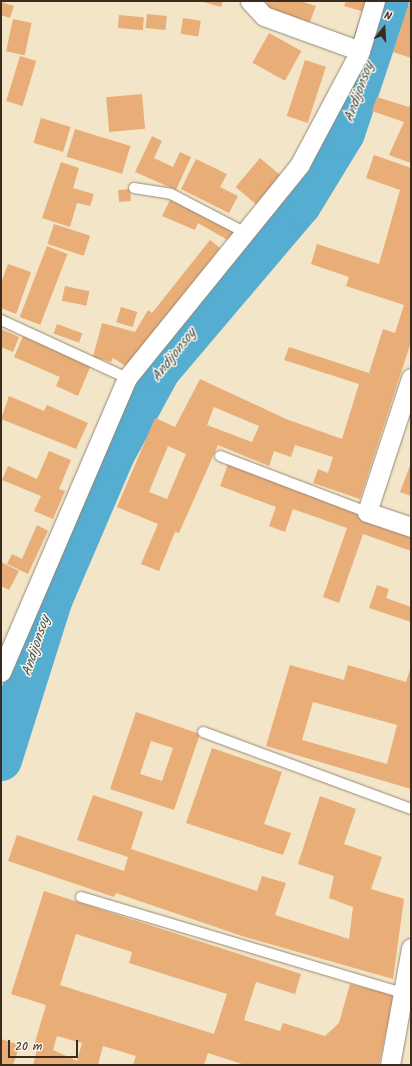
<!DOCTYPE html>
<style>
body{margin:0}
#map{position:relative;width:412px;height:1066px;overflow:hidden;background:#f2e5c8;font-family:Kalam,sans-serif}
div>[style]{position:absolute}
[style*='--x']{left:calc(var(--x)*1px);top:calc(var(--y)*1px);width:calc(var(--w)*1px);rotate:calc(var(--a)*1deg)}
.river>*{height:42px;margin:-21px;padding:0 21px;transform-origin:21px;border-radius:21px;background:#55add2}
.building>*{inset:0;background:#e9ad77;transform-origin:0 0}
.roads{filter:drop-shadow(0 0 1px #968873) drop-shadow(0 0 1px #968873)}
.lane>*{height:10px;margin:-5px;padding:0 5px;transform-origin:5px;border-radius:5px;background:#fff}
.street>*{height:19px;margin:-9.5px;padding:0 9.5px;transform-origin:9.5px;border-radius:9.5px;background:#fff}
span{translate:-50% -50%;white-space:nowrap;text-align:center;line-height:1.15;-webkit-text-stroke:3px #fcf5e5;paint-order:stroke}
.water-label{font-size:14px;color:#44585d;font-style:italic}
.frame{position:absolute;inset:0;border:2px solid #3b2a1e;pointer-events:none}
.north{position:absolute;left:364px;top:8px;width:40px;height:40px;-webkit-text-stroke:3px #fcf5e5;paint-order:stroke;rotate:18deg;font-size:11px;font-weight:700;line-height:16px;text-align:center;color:#3b2a1e}
.north::after{content:'';display:block;margin:auto;width:14px;height:18px;background:#3b2a1e;clip-path:polygon(50% 0,100% 100%,50% 72%,0 100%)}
.scale{position:absolute;left:8px;top:1040px;width:70px;height:18px;box-sizing:border-box;border:2px solid #3b2a1e;border-top:0;padding-left:5px;font-size:12px;line-height:14px;white-space:nowrap;color:#3b2a1e;-webkit-text-stroke:3px #fcf5e5;paint-order:stroke}
</style>
<div id="map">
<div class="river">
<div style="--x:1;--y:760;--w:167;--a:-72.5"></div>
<div style="--x:51;--y:601;--w:160;--a:-66.8"></div>
<div style="--x:114;--y:454;--w:94;--a:-61.5"></div>
<div style="--x:159;--y:371;--w:218;--a:-49.7"></div>
<div style="--x:300;--y:205;--w:84;--a:-58.6"></div>
<div style="--x:344;--y:133;--w:139;--a:-71.6"></div>
</div>
<div class="building">
<div style="clip-path:polygon(200px 1px,223px 1px,221px 7px)"></div>
<div style="clip-path:polygon(268px 1px,300px 1px,316px 6px,309px 24px,265px 9px)"></div>
<div style="clip-path:polygon(346px 1px,368px 1px,365px 12px,344px 6px)"></div>
<div style="clip-path:polygon(410px 1px,411px 1px,411px 58px,393px 52px)"></div>
<div style="clip-path:polygon(1px 2px,14px 6px,10px 18px,1px 15px)"></div>
<div style="left:147px;top:14px;width:20px;height:14px;rotate:6deg"></div>
<div style="left:119px;top:15px;width:25px;height:13px;rotate:5deg"></div>
<div style="left:183px;top:18px;width:18px;height:16px;rotate:9deg"></div>
<div style="left:13px;top:19px;width:19px;height:33px;rotate:12deg"></div>
<div style="left:269px;top:33px;width:37px;height:34px;rotate:29deg"></div>
<div style="left:20px;top:56px;width:17px;height:47px;rotate:17deg"></div>
<div style="left:305px;top:60px;width:22px;height:59px;rotate:18deg"></div>
<div style="left:142px;top:94px;width:35px;height:36px;rotate:85deg"></div>
<div style="clip-path:polygon(377px 97px,409px 107px,411px 102px,411px 163px,389px 155px,404px 122px,372px 111px)"></div>
<div style="left:41px;top:118px;width:31px;height:26px;rotate:17deg"></div>
<div style="left:75px;top:129px;width:58px;height:29px;rotate:17deg"></div>
<div style="clip-path:polygon(152px 136px,162px 141px,154px 158px,173px 167px,180px 152px,191px 157px,176px 190px,135px 172px)"></div>
<div style="clip-path:polygon(evenodd,374px 155px,411px 168px,411px 342px,360px 499px,313px 483px,318px 469px,328px 473px,333px 457px,295px 445px,291px 457px,274px 451px,269px 466px,218px 445px,179px 533px,175px 532px,159px 571px,141px 564px,158px 524px,117px 507px,155px 418px,175px 427px,200px 379px,286px 419px,342px 439px,359px 384px,284px 360px,289px 347px,369px 373px,383px 329px,395px 333px,404px 305px,346px 286px,349px 277px,311px 264px,317px 244px,379px 264px,400px 190px,366px 178px,374px 155px,214px 407px,259px 426px,252px 442px,207px 425px,214px 407px,374px 155px,168px 446px,186px 454px,167px 499px,149px 492px,168px 446px)"></div>
<div style="left:260px;top:158px;width:31px;height:38px;rotate:40deg"></div>
<div style="clip-path:polygon(196px 159px,227px 174px,220px 187px,238px 196px,229px 213px,181px 189px)"></div>
<div style="clip-path:polygon(61px 162px,79px 168px,73px 188px,94px 194px,90px 206px,77px 203px,70px 227px,42px 218px)"></div>
<div style="left:130px;top:189px;width:12px;height:12px;rotate:85deg"></div>
<div style="clip-path:polygon(172px 196px,237px 230px,231px 242px,198px 223px,195px 230px,162px 216px)"></div>
<div style="left:54px;top:224px;width:38px;height:21px;rotate:18deg"></div>
<div style="clip-path:polygon(210px 240px,220px 248px,127px 367px,113px 358px,111px 362px,93px 357px,102px 323px,135px 332px,148px 310px,152px 313px)"></div>
<div style="left:47px;top:246px;width:22px;height:76px;rotate:21deg"></div>
<div style="clip-path:polygon(8px 264px,31px 272px,16px 314px,1px 308px,1px 283px)"></div>
<div style="left:65px;top:286px;width:25px;height:15px;rotate:12deg"></div>
<div style="left:121px;top:307px;width:17px;height:16px;rotate:17deg"></div>
<div style="left:57px;top:324px;width:27px;height:10px;rotate:20deg"></div>
<div style="clip-path:polygon(1px 329px,19px 337px,13px 352px,1px 347px)"></div>
<div style="clip-path:polygon(23px 336px,91px 365px,78px 396px,56px 386px,60px 377px,14px 357px)"></div>
<div style="clip-path:polygon(9px 396px,44px 411px,47px 405px,88px 423px,76px 449px,1px 419px)"></div>
<div style="clip-path:polygon(49px 451px,71px 460px,59px 489px,65px 491px,53px 519px,34px 511px,41px 496px,2px 480px,8px 466px,37px 479px)"></div>
<div style="clip-path:polygon(411px 463px,411px 496px,400px 492px)"></div>
<div style="clip-path:polygon(228px 464px,411px 532px,411px 551px,363px 534px,339px 603px,323px 597px,347px 528px,293px 509px,285px 532px,269px 526px,276px 507px,220px 486px)"></div>
<div style="clip-path:polygon(37px 525px,48px 531px,28px 574px,7px 564px,12px 554px,22px 559px)"></div>
<div style="clip-path:polygon(1px 562px,19px 571px,9px 590px,1px 586px)"></div>
<div style="clip-path:polygon(377px 585px,389px 589px,386px 598px,411px 607px,411px 622px,369px 608px)"></div>
<div style="clip-path:polygon(evenodd,290px 665px,344px 680px,348px 665px,406px 682px,411px 666px,411px 789px,266px 746px,290px 665px,313px 702px,397px 725px,387px 764px,302px 740px,313px 702px)"></div>
<div style="clip-path:polygon(evenodd,136px 712px,200px 734px,174px 810px,110px 789px,136px 712px,151px 741px,173px 748px,162px 781px,140px 774px,151px 741px)"></div>
<div style="clip-path:polygon(212px 748px,282px 772px,264px 824px,291px 833px,283px 855px,186px 823px)"></div>
<div style="clip-path:polygon(93px 795px,143px 812px,131px 849px,257px 891px,262px 876px,286px 883px,275px 915px,349px 939px,353px 907px,329px 898px,334px 876px,298px 864px,320px 796px,356px 809px,344px 844px,382px 857px,371px 889px,404px 899px,393px 979px,242px 936px,116px 893px,114px 897px,8px 861px,17px 835px,124px 871px,128px 857px,77px 840px)"></div>
<div style="clip-path:polygon(evenodd,44px 891px,301px 974px,295px 994px,256px 982px,244px 1020px,280px 1031px,283px 1023px,325px 1036px,339px 1023px,350px 984px,394px 995px,379px 1065px,245px 1065px,208px 1053px,204px 1065px,133px 1065px,136px 1056px,103px 1046px,98px 1065px,33px 1065px,37px 1050px,33px 1049px,46px 1005px,11px 994px,44px 891px,76px 934px,132px 952px,129px 963px,227px 994px,214px 1034px,60px 985px,76px 934px,44px 891px,57px 1036px,82px 1043px,77px 1061px,53px 1050px,57px 1036px)"></div>
<div style="clip-path:polygon(1px 1039px,20px 1045px,13px 1065px,1px 1065px)"></div>
</div>
<div class="roads">
<div class="lane">
<div style="--x:134;--y:188;--w:37;--a:9"></div>
<div style="--x:171;--y:194;--w:80;--a:27.5"></div>
<div style="--x:1;--y:320;--w:139;--a:24.7"></div>
<div style="--x:220;--y:456;--w:157;--a:20.9"></div>
<div style="--x:203;--y:732;--w:222;--a:20.3"></div>
<div style="--x:81;--y:897;--w:336;--a:16.6"></div>
</div>
<div class="street">
<div style="--x:250;--y:1;--w:21;--a:47"></div>
<div style="--x:264;--y:16;--w:102;--a:20"></div>
<div style="--x:411;--y:378;--w:141;--a:108.2"></div>
<div style="--x:367;--y:512;--w:46;--a:18.8"></div>
<div style="--x:1;--y:672;--w:320;--a:-66.8"></div>
<div style="--x:127;--y:378;--w:275;--a:-51"></div>
<div style="--x:300;--y:164;--w:128;--a:-62"></div>
<div style="--x:360;--y:51;--w:52;--a:-73.3"></div>
<div style="--x:390;--y:1065;--w:119;--a:-79.8"></div>
</div>
</div>
<div class="water-label">
<span style="left:359px;top:92px;rotate:-70deg">Andijonsoy</span>
<span style="left:174px;top:355px;rotate:-52deg">Andijonsoy</span>
<span style="left:36px;top:646px;rotate:-72deg">Andijonsoy</span>
</div>
<div class="frame"></div>
<div class="north">N</div>
<div class="scale">20 m</div>
</div>
